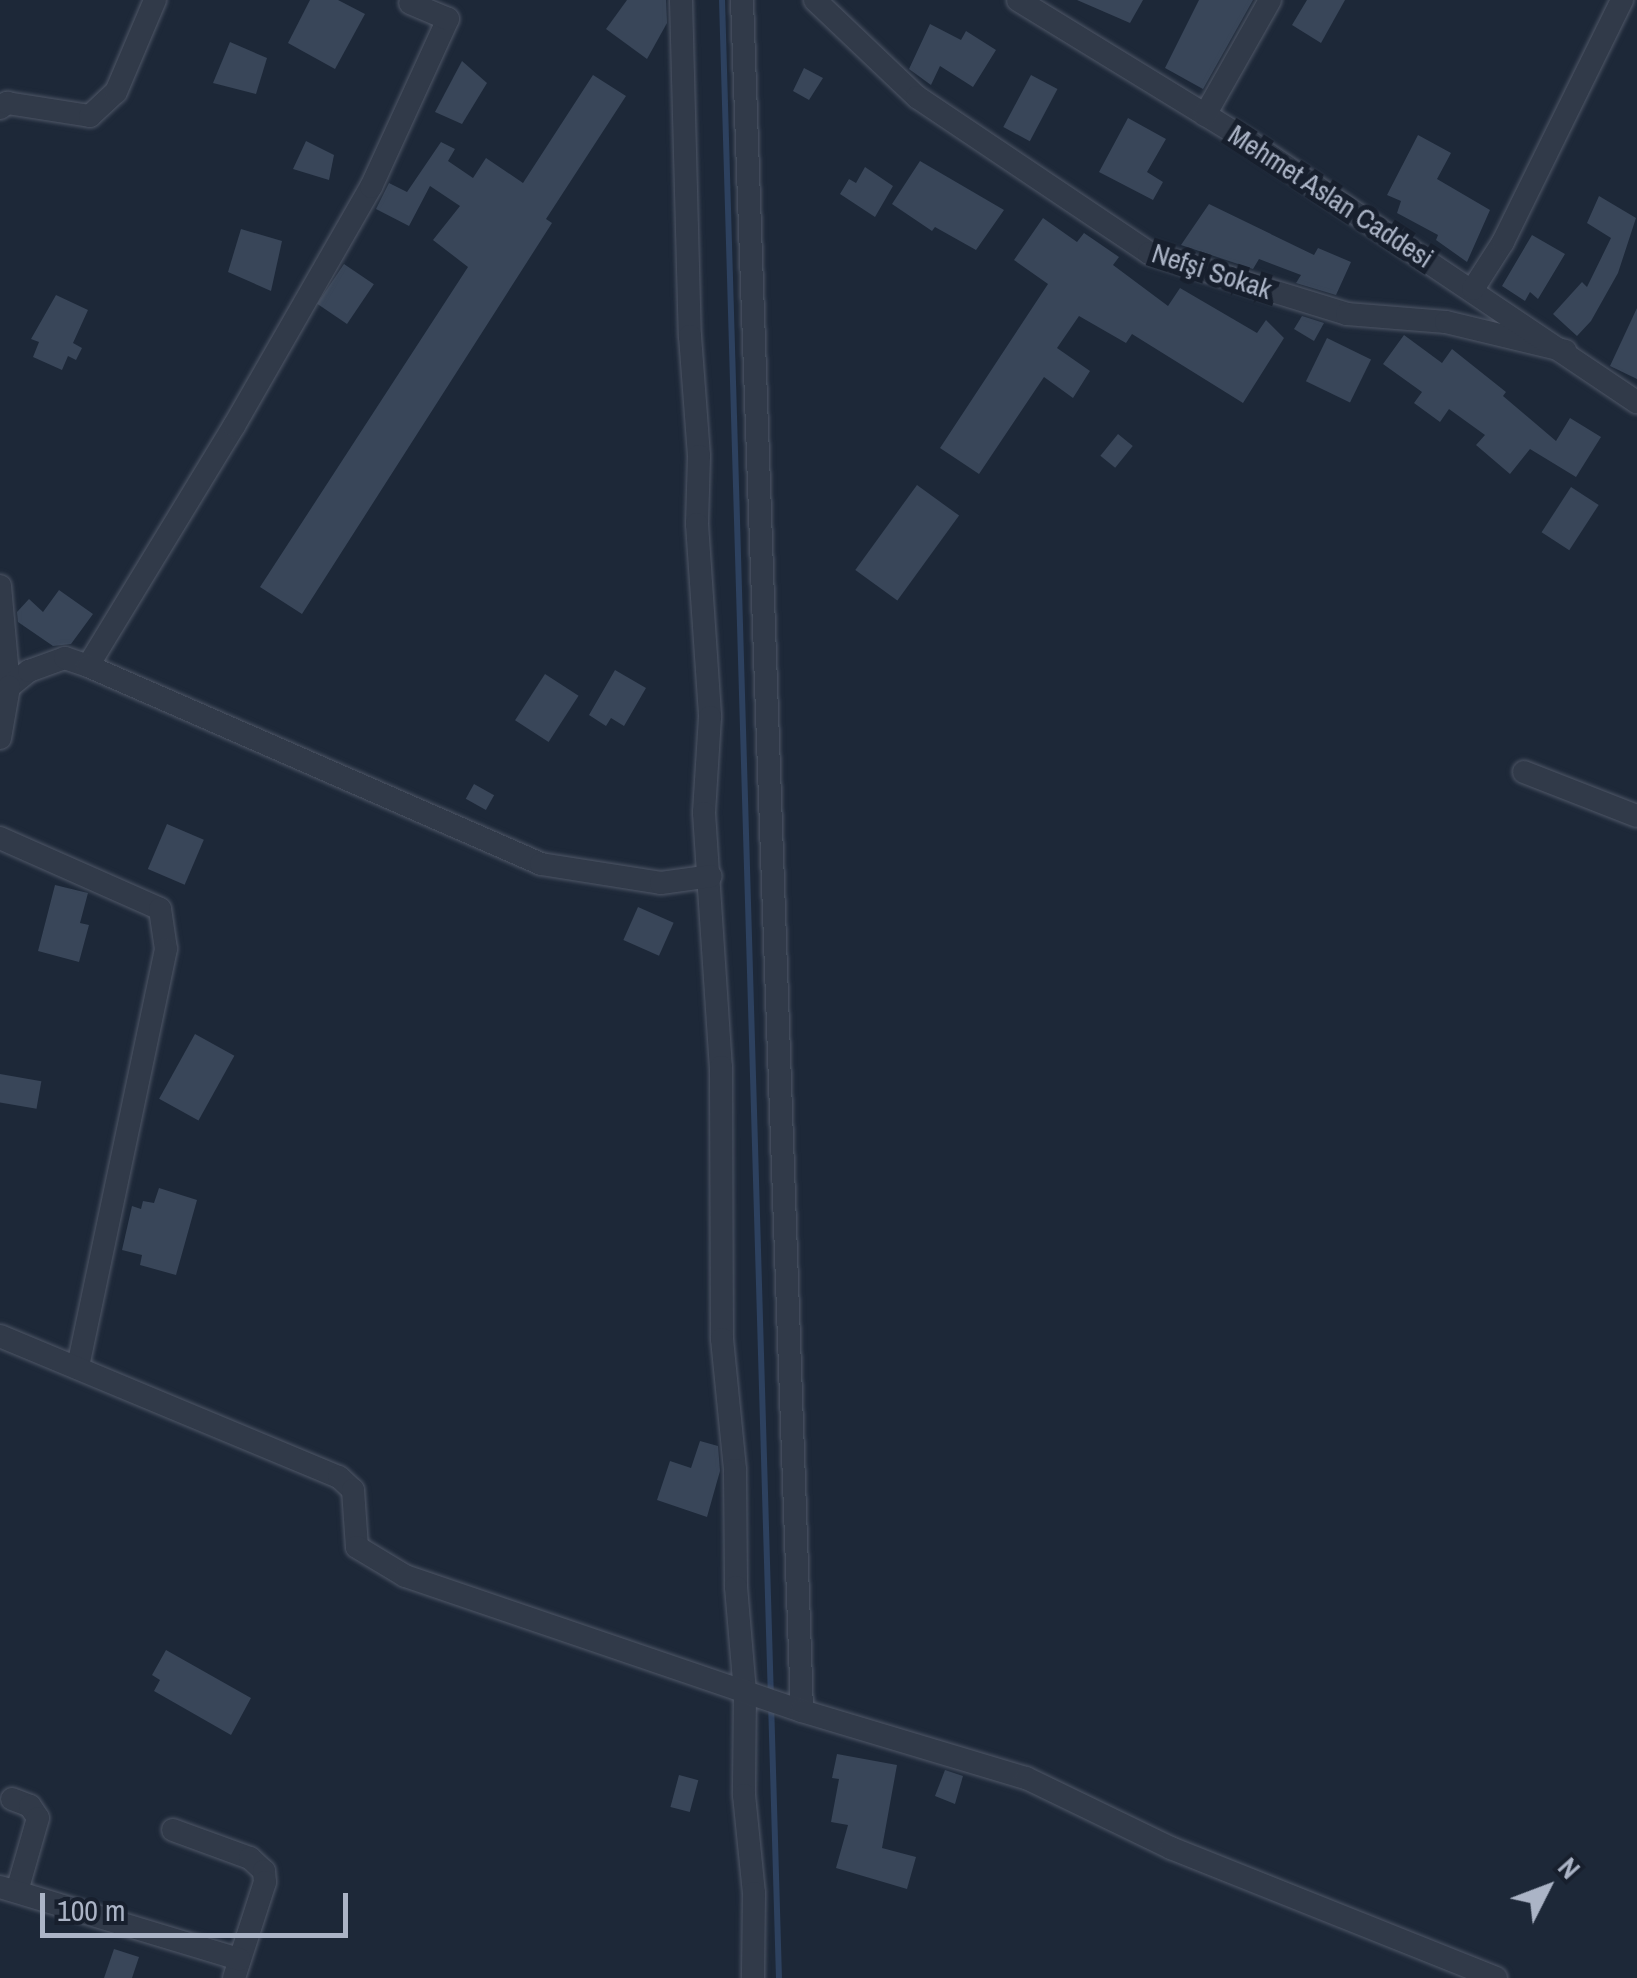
<!DOCTYPE html>
<meta charset="utf-8">
<style>
body{margin:0}
#map{position:relative;width:1637px;height:1978px;overflow:hidden;background:#1d2838;font-family:"Archivo Narrow",sans-serif}
div>[style]{position:absolute}
[style*='--x']{left:calc(var(--x)*1px);top:calc(var(--y)*1px);width:calc(var(--w)*1px);rotate:calc(var(--a)*1deg)}
.stream>*{height:6px;margin:-3px;padding:0 3px;transform-origin:3px;border-radius:3px;background:#2d415f}
.building>*{inset:0;background:#394659;transform-origin:0 0}
.roads{filter:drop-shadow(0 0 2px #4f5767) drop-shadow(0 0 2px #4f5767)}
.minor>*{height:22px;margin:-11px;padding:0 11px;transform-origin:11px;border-radius:11px;background:#313a49}
span{translate:-50% -50%;white-space:nowrap;text-align:center;line-height:1.15;-webkit-text-stroke:10px #171f2d;paint-order:stroke}
.street-label{font-size:28px;color:#abb4c6}
.north{position:absolute;left:1497px;top:1838px;width:100px;height:100px;-webkit-text-stroke:8px #171f2d;paint-order:stroke;rotate:48deg;font-size:28px;font-weight:700;line-height:40px;text-align:center;color:#abb4c6}
.north::after{content:'';display:block;margin:auto;width:35px;height:45px;background:#abb4c6;clip-path:polygon(50% 0,100% 100%,50% 72%,0 100%)}
.scale{position:absolute;left:40px;top:1893px;width:308px;height:45px;box-sizing:border-box;border:5px solid #abb4c6;border-top:0;padding-left:12px;font-size:30px;line-height:35px;white-space:nowrap;color:#abb4c6;-webkit-text-stroke:8px #171f2d;paint-order:stroke}
</style>
<div id="map">
<div class="stream">
<div style="--x:722;--y:0;--w:1979;--a:88.35"></div>
</div>
<div class="building">
<div style="clip-path:polygon(310px 0,338px 0,365px 14px,335px 69px,288px 43px)"></div>
<div style="clip-path:polygon(627px 0,666px 0,667px 23px,647px 59px,606px 29px)"></div>
<div style="clip-path:polygon(1077px 0,1143px 0,1130px 23px)"></div>
<div style="clip-path:polygon(1199px 0,1253px 0,1203px 89px,1165px 68px)"></div>
<div style="clip-path:polygon(1307px 0,1345px 0,1321px 43px,1292px 25px)"></div>
<div style="clip-path:polygon(930px 24px,961px 40px,966px 31px,996px 50px,973px 87px,940px 66px,931px 85px,909px 69px)"></div>
<div style="clip-path:polygon(230px 42px,267px 58px,256px 94px,213px 83px)"></div>
<div style="clip-path:polygon(462px 61px,487px 83px,462px 124px,435px 112px)"></div>
<div style="clip-path:polygon(804px 68px,823px 78px,809px 100px,793px 91px)"></div>
<div style="clip-path:polygon(593px 75px,626px 96px,546px 219px,552px 223px,302px 614px,260px 587px,468px 267px,433px 240px,460px 206px,430px 186px,409px 226px,376px 209px,389px 183px,407px 192px,441px 142px,455px 149px,448px 161px,473px 178px,486px 158px,523px 183px)"></div>
<div style="left:1031px;top:75px;width:30px;height:59px;rotate:28deg"></div>
<div style="clip-path:polygon(1128px 118px,1166px 139px,1147px 172px,1163px 182px,1153px 200px,1099px 172px)"></div>
<div style="clip-path:polygon(1418px 135px,1451px 153px,1437px 179px,1490px 210px,1467px 262px,1436px 240px,1438px 235px,1397px 213px,1401px 201px,1387px 195px)"></div>
<div style="clip-path:polygon(306px 141px,334px 155px,329px 180px,293px 169px)"></div>
<div style="clip-path:polygon(920px 161px,1004px 210px,976px 250px,935px 227px,932px 231px,892px 204px)"></div>
<div style="clip-path:polygon(865px 167px,893px 186px,875px 217px,840px 194px,849px 179px,856px 183px)"></div>
<div style="clip-path:polygon(1599px 196px,1636px 218px,1618px 273px,1591px 321px,1577px 336px,1553px 314px,1582px 282px,1587px 287px,1611px 238px,1587px 223px)"></div>
<div style="clip-path:polygon(1209px 204px,1314px 255px,1318px 248px,1351px 262px,1336px 295px,1296px 283px,1301px 275px,1259px 259px,1253px 269px,1181px 245px)"></div>
<div style="clip-path:polygon(1043px 218px,1077px 242px,1084px 233px,1119px 257px,1113px 265px,1168px 306px,1180px 288px,1257px 333px,1266px 320px,1284px 338px,1243px 403px,1132px 334px,1126px 343px,1079px 316px,1057px 348px,1090px 371px,1073px 398px,1044px 377px,979px 474px,940px 448px,1048px 284px,1014px 260px)"></div>
<div style="clip-path:polygon(241px 229px,282px 241px,271px 291px,228px 272px)"></div>
<div style="clip-path:polygon(1532px 235px,1565px 254px,1538px 299px,1530px 292px,1525px 301px,1502px 286px)"></div>
<div style="left:344px;top:264px;width:36px;height:48px;rotate:34deg"></div>
<div style="clip-path:polygon(56px 295px,88px 310px,73px 343px,82px 348px,76px 360px,68px 356px,62px 370px,33px 357px,39px 342px,31px 339px)"></div>
<div style="clip-path:polygon(1637px 308px,1637px 379px,1610px 366px)"></div>
<div style="clip-path:polygon(1302px 316px,1324px 323px,1314px 341px,1294px 329px)"></div>
<div style="clip-path:polygon(1404px 335px,1442px 363px,1452px 349px,1506px 392px,1503px 396px,1556px 441px,1570px 418px,1601px 437px,1576px 477px,1530px 449px,1510px 474px,1476px 445px,1485px 435px,1449px 409px,1440px 422px,1414px 403px,1422px 392px,1383px 364px)"></div>
<div style="left:1327px;top:338px;width:49px;height:48px;rotate:26deg"></div>
<div style="left:1118px;top:434px;width:19px;height:28px;rotate:39deg"></div>
<div style="left:917px;top:485px;width:52px;height:105px;rotate:36deg"></div>
<div style="left:1571px;top:487px;width:33px;height:54px;rotate:33deg"></div>
<div style="clip-path:polygon(59px 590px,93px 614px,71px 644px,53px 646px,18px 622px,17px 612px,29px 599px,43px 612px)"></div>
<div style="clip-path:polygon(615px 670px,646px 688px,624px 726px,611px 718px,606px 726px,589px 715px)"></div>
<div style="left:545px;top:674px;width:40px;height:55px;rotate:33deg"></div>
<div style="left:474px;top:784px;width:23px;height:17px;rotate:29deg"></div>
<div style="left:167px;top:824px;width:40px;height:49px;rotate:23deg"></div>
<div style="clip-path:polygon(55px 885px,88px 893px,80px 923px,89px 925px,79px 962px,38px 951px)"></div>
<div style="left:638px;top:907px;width:39px;height:36px;rotate:24deg"></div>
<div style="left:195px;top:1034px;width:45px;height:74px;rotate:29deg"></div>
<div style="left:0;top:1074px;width:42px;height:28px;rotate:10deg"></div>
<div style="clip-path:polygon(159px 1188px,197px 1200px,176px 1275px,140px 1265px,142px 1255px,122px 1250px,132px 1206px,141px 1209px,143px 1201px,154px 1203px)"></div>
<div style="clip-path:polygon(700px 1441px,718px 1446px,720px 1471px,707px 1517px,657px 1500px,670px 1461px,691px 1468px)"></div>
<div style="clip-path:polygon(166px 1650px,251px 1698px,231px 1735px,154px 1691px,160px 1680px,152px 1675px)"></div>
<div style="clip-path:polygon(837px 1754px,897px 1765px,882px 1848px,916px 1857px,907px 1889px,836px 1868px,848px 1825px,831px 1822px,839px 1779px,832px 1778px)"></div>
<div style="clip-path:polygon(945px 1770px,963px 1776px,955px 1804px,935px 1796px)"></div>
<div style="left:679px;top:1775px;width:20px;height:33px;rotate:15deg"></div>
<div style="clip-path:polygon(114px 1949px,139px 1957px,132px 1978px,104px 1978px)"></div>
</div>
<div class="roads">
<div class="minor">
<div style="--x:681;--y:0;--w:336;--a:88.5"></div>
<div style="--x:690;--y:336;--w:120;--a:85.7"></div>
<div style="--x:699;--y:456;--w:68;--a:91.7"></div>
<div style="--x:697;--y:524;--w:193;--a:86.1"></div>
<div style="--x:710;--y:717;--w:96;--a:93.6"></div>
<div style="--x:704;--y:813;--w:255;--a:86.2"></div>
<div style="--x:721;--y:1067;--w:272;--a:89.8"></div>
<div style="--x:722;--y:1339;--w:132;--a:84.3"></div>
<div style="--x:735;--y:1470;--w:117;--a:89.5"></div>
<div style="--x:736;--y:1587;--w:104;--a:85.1"></div>
<div style="--x:745;--y:1691;--w:104;--a:90.6"></div>
<div style="--x:744;--y:1795;--w:99;--a:84.2"></div>
<div style="--x:754;--y:1893;--w:85;--a:90.7"></div>
<div style="--x:742;--y:0;--w:1712;--a:87.99"></div>
<div style="--x:815;--y:0;--w:141;--a:43.6"></div>
<div style="--x:917;--y:97;--w:280;--a:33.9"></div>
<div style="--x:1149;--y:253;--w:207;--a:17.1"></div>
<div style="--x:1347;--y:314;--w:99;--a:4.6"></div>
<div style="--x:1446;--y:322;--w:123;--a:13.6"></div>
<div style="--x:1018;--y:0;--w:273;--a:31.5"></div>
<div style="--x:1251;--y:143;--w:465;--a:33.9"></div>
<div style="--x:0;--y:108;--w:9;--a:-36"></div>
<div style="--x:7;--y:103;--w:84;--a:8.9"></div>
<div style="--x:90;--y:116;--w:35;--a:-43"></div>
<div style="--x:116;--y:92;--w:100;--a:-67"></div>
<div style="--x:1205;--y:115;--w:132;--a:-60.5"></div>
<div style="--x:1473;--y:289;--w:56;--a:-57.4"></div>
<div style="--x:1503;--y:242;--w:270;--a:-63.8"></div>
<div style="--x:0;--y:586;--w:101;--a:84.9"></div>
<div style="--x:9;--y:687;--w:26;--a:-39"></div>
<div style="--x:29;--y:671;--w:38;--a:-20"></div>
<div style="--x:65;--y:658;--w:24;--a:19"></div>
<div style="--x:88;--y:666;--w:281;--a:-58.7"></div>
<div style="--x:234;--y:426;--w:275;--a:-60.2"></div>
<div style="--x:371;--y:187;--w:185;--a:-65.4"></div>
<div style="--x:448;--y:19;--w:41;--a:-157.2"></div>
<div style="--x:88;--y:666;--w:494;--a:23.6"></div>
<div style="--x:541;--y:864;--w:121;--a:9"></div>
<div style="--x:661;--y:883;--w:50;--a:-8"></div>
<div style="--x:0;--y:738;--w:52;--a:-80"></div>
<div style="--x:1524;--y:772;--w:121;--a:21.3"></div>
<div style="--x:0;--y:838;--w:175;--a:23.9"></div>
<div style="--x:160;--y:909;--w:40;--a:81.5"></div>
<div style="--x:166;--y:949;--w:428;--a:101.9"></div>
<div style="--x:0;--y:1336;--w:367;--a:22.6"></div>
<div style="--x:339;--y:1477;--w:19;--a:43"></div>
<div style="--x:353;--y:1490;--w:57;--a:86"></div>
<div style="--x:357;--y:1547;--w:56;--a:31.1"></div>
<div style="--x:405;--y:1576;--w:419;--a:18.8"></div>
<div style="--x:802;--y:1711;--w:234;--a:16.7"></div>
<div style="--x:1026;--y:1778;--w:161;--a:25.8"></div>
<div style="--x:1171;--y:1848;--w:350;--a:21.8"></div>
<div style="--x:12;--y:1799;--w:19;--a:21"></div>
<div style="--x:30;--y:1806;--w:14;--a:56"></div>
<div style="--x:38;--y:1818;--w:76;--a:106"></div>
<div style="--x:173;--y:1830;--w:82;--a:20"></div>
<div style="--x:250;--y:1858;--w:19;--a:43"></div>
<div style="--x:264;--y:1871;--w:11;--a:85"></div>
<div style="--x:265;--y:1882;--w:101;--a:107.9"></div>
<div style="--x:0;--y:1887;--w:250;--a:16.8"></div>
</div>
</div>
<div class="street-label">
<span style="left:1331px;top:196px;rotate:33deg">Mehmet Aslan Caddesi</span>
<span style="left:1212px;top:271px;rotate:18deg">Nefşi Sokak</span>
</div>
<div class="north">N</div>
<div class="scale">100 m</div>
</div>
